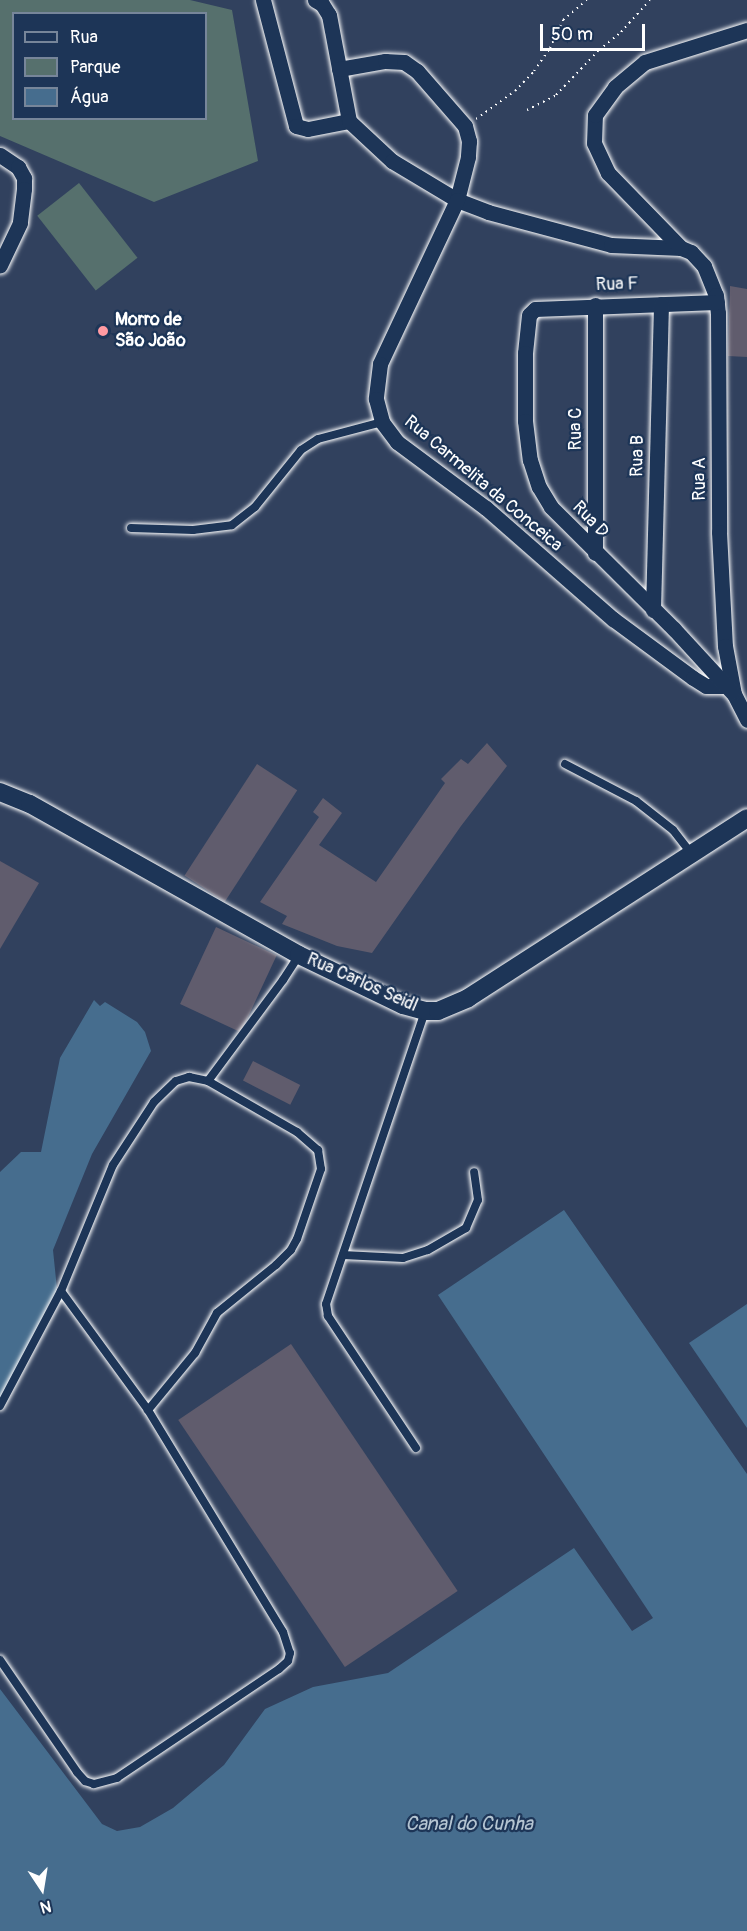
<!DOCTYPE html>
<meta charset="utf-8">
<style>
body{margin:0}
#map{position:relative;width:747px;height:1931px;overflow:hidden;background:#31415e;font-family:Pangolin,sans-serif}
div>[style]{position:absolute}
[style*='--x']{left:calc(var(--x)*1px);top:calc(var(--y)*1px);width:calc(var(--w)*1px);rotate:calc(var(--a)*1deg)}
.green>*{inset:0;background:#56706d;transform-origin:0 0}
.water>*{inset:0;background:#466d8e}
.building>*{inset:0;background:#605c6d;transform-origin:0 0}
.path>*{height:2px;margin-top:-1px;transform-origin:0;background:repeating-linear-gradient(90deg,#fff 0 1.5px,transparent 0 6px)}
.roads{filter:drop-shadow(0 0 2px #fff) drop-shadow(0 0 2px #fff)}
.service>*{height:8px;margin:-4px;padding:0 4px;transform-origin:4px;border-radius:4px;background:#1d3557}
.minor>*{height:15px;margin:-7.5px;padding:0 7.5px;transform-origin:7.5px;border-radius:7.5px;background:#1d3557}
.tertiary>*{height:18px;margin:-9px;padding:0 9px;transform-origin:9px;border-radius:9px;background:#1d3557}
.dots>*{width:16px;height:16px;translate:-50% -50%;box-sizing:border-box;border:3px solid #1d3557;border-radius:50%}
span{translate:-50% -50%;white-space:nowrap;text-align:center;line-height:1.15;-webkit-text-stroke:4.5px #1d3557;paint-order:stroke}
.street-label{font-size:18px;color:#fff}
.poi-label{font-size:18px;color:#fff;font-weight:700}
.left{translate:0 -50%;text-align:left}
.water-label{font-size:20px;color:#b5c5d2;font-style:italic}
.legend{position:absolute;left:12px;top:12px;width:195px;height:108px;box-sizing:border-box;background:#1d3557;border:2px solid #77869a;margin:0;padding:8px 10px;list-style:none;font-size:18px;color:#fff}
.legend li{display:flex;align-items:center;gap:12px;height:30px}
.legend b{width:30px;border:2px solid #77869a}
.north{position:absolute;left:12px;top:1859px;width:60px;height:60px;-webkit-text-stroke:4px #1d3557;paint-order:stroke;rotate:168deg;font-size:16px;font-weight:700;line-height:24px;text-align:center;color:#fff}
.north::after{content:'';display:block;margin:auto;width:21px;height:27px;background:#fff;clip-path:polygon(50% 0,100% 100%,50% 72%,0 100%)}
.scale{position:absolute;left:540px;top:24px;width:105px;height:27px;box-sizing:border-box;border:3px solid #fff;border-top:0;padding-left:8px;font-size:18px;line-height:21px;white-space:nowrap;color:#fff;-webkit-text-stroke:4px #1d3557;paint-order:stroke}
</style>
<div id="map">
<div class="green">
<div style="clip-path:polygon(evenodd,0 0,190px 0,232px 10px,258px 161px,154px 202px,0 136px,0 0,14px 14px,206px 14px,206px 118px,14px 118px,14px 14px)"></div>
<div style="left:79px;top:183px;width:95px;height:53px;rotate:52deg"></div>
</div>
<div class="water">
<div style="clip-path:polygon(94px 1000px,100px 1006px,105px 1002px,137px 1022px,145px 1032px,151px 1051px,92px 1154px,53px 1250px,57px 1289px,0 1399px,0 1172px,21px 1152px,41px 1152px,60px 1058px)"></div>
<div style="clip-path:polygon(564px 1210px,747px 1474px,747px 1931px,0 1931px,0 1689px,102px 1824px,117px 1831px,140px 1827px,173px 1808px,224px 1765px,265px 1709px,313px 1687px,388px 1673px,574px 1548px,632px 1631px,653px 1618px,438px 1295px)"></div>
<div style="clip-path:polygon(747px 1304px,747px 1428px,689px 1343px)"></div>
</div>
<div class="building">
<div style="clip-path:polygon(730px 286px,747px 289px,747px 357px,728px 356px)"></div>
<div style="clip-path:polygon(487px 743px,507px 766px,461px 826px,372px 953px,337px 946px,282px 924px,287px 916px,260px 902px,319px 817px,313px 812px,323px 798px,342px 813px,319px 845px,376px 882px,445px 783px,441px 779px,461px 759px,468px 764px)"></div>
<div style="left:257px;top:764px;width:48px;height:133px;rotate:33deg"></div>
<div style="clip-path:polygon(0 861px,39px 883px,0 949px)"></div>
<div style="left:216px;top:927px;width:67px;height:85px;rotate:25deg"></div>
<div style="left:253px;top:1061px;width:53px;height:22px;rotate:27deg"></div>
<div style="left:291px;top:1344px;width:298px;height:136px;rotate:56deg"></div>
</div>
<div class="path">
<div style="--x:527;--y:110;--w:33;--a:-27"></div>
<div style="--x:556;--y:95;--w:62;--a:-46.3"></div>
<div style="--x:599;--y:50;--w:28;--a:-39"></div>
<div style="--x:621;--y:32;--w:43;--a:-47.8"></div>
<div style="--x:476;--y:119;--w:48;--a:-35.7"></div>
<div style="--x:515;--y:91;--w:28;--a:-46"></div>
<div style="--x:534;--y:71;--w:28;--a:-55"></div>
<div style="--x:550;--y:48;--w:31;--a:-65"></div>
<div style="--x:563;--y:20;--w:31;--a:-40"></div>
</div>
<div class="roads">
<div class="service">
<div style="--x:131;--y:528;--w:62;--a:1.8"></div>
<div style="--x:193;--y:530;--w:39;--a:-7"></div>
<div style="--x:232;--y:525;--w:29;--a:-38"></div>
<div style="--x:255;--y:507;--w:73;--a:-51.1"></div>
<div style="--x:301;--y:450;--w:20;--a:-33"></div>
<div style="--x:318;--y:439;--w:66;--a:-14.9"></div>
<div style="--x:565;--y:764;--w:80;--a:27.5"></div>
<div style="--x:636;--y:801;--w:47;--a:38.1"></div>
<div style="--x:673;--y:830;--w:29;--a:52"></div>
<div style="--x:208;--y:1081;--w:126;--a:-53.4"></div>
<div style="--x:283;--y:980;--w:30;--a:-57"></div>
<div style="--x:343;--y:1255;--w:60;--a:2.9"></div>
<div style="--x:403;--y:1258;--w:26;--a:-18"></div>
<div style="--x:428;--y:1250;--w:44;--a:-30.1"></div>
<div style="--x:466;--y:1228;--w:30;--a:-67"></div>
<div style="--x:478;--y:1200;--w:28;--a:-98"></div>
<div style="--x:61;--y:1291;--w:136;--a:-67.6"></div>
<div style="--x:113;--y:1165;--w:75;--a:-56.9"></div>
<div style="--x:154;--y:1102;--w:30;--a:-44"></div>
<div style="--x:176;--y:1081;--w:14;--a:-17"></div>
<div style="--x:189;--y:1077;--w:19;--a:12"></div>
<div style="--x:208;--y:1081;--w:103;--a:29.8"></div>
<div style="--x:297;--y:1132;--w:28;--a:41"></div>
<div style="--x:318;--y:1150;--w:19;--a:81"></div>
<div style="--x:321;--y:1169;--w:74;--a:108.9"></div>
<div style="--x:297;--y:1239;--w:13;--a:119"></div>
<div style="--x:291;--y:1250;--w:21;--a:135"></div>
<div style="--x:276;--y:1265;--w:76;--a:140.9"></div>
<div style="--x:217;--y:1313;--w:46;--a:118.8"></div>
<div style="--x:195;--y:1353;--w:74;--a:129.5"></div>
<div style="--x:0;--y:1406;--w:130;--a:-62.1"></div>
<div style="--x:61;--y:1291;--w:147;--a:53.8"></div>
<div style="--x:148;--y:1410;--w:260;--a:58.7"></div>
<div style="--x:283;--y:1632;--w:22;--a:72"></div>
<div style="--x:290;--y:1653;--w:8;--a:104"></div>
<div style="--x:288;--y:1661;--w:12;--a:138"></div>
<div style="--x:279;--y:1669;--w:195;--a:146.1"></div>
<div style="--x:117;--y:1778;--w:24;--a:165"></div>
<div style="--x:94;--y:1784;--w:9;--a:-162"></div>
<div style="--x:85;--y:1781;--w:12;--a:-132"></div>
<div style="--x:77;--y:1772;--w:136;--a:-124.5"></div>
<div style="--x:416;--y:1448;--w:159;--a:-123.7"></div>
<div style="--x:328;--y:1316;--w:12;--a:-99"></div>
<div style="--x:326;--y:1304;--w:309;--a:-71.3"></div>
</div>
<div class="minor">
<div style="--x:263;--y:0;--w:130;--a:75.3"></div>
<div style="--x:296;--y:126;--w:12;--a:14"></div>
<div style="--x:308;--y:129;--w:42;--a:-11"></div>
<div style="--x:315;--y:0;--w:8;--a:30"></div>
<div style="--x:322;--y:4;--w:13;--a:58"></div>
<div style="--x:329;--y:15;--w:108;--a:79.3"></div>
<div style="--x:349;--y:121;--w:59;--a:42.9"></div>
<div style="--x:392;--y:161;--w:76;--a:31"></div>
<div style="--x:457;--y:200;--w:33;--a:21"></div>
<div style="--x:488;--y:212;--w:127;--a:15"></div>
<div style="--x:611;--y:245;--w:70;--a:2.5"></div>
<div style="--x:681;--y:248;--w:11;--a:22"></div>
<div style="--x:691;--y:252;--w:19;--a:47"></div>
<div style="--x:704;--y:266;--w:31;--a:68"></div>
<div style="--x:716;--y:295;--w:18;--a:84"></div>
<div style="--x:718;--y:313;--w:219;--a:89.7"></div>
<div style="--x:719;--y:532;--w:114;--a:87"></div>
<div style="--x:725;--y:646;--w:49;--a:79.4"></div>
<div style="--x:734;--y:694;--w:29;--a:63"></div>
<div style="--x:339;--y:69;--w:47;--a:-9.9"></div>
<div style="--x:385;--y:61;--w:19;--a:3"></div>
<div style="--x:404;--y:62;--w:16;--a:35"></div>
<div style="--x:417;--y:71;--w:73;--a:48.9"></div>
<div style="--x:465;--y:126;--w:16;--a:75"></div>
<div style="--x:469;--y:141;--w:16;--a:94"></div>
<div style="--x:468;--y:157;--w:44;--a:104.3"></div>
<div style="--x:457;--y:200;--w:181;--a:115.2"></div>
<div style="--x:380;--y:364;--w:35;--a:97"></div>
<div style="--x:376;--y:399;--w:24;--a:75"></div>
<div style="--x:382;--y:422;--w:25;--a:53"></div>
<div style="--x:397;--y:442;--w:111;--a:36.6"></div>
<div style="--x:486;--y:508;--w:169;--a:41.2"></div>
<div style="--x:613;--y:619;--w:99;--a:36.4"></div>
<div style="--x:693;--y:678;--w:15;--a:32"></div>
<div style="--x:706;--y:686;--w:20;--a:0"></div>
<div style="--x:0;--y:155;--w:22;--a:34"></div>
<div style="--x:18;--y:167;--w:13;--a:61"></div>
<div style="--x:24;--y:178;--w:11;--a:90"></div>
<div style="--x:24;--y:189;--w:34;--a:97"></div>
<div style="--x:20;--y:223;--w:47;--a:115.5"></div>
<div style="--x:681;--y:248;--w:105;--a:-134.2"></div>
<div style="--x:608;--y:173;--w:33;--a:-115"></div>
<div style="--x:594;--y:143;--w:28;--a:-88"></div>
<div style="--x:595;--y:115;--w:34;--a:-54"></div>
<div style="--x:615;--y:87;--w:39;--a:-40"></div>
<div style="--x:645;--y:62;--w:107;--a:-17.4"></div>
<div style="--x:717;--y:302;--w:182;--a:177.8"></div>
<div style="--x:535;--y:309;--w:8;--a:135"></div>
<div style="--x:529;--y:315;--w:38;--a:96"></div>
<div style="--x:525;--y:353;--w:68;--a:90"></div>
<div style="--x:525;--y:421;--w:39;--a:83"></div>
<div style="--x:530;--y:460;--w:28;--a:72"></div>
<div style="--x:539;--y:487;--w:23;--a:59"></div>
<div style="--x:551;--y:507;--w:173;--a:44.8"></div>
<div style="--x:674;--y:629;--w:86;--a:47.4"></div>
<div style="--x:595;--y:305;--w:248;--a:90"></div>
<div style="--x:653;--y:610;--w:306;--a:-88.5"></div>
</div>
<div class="tertiary">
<div style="--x:0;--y:792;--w:32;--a:22"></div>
<div style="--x:30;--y:804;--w:308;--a:29.3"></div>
<div style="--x:299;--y:955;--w:115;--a:25.7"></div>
<div style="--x:403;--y:1005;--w:23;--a:15"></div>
<div style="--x:425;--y:1011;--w:13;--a:0"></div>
<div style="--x:438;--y:1011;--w:33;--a:-23"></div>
<div style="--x:468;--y:998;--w:332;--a:-32.8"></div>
</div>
</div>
<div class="dots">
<div style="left:103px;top:331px;background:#ff9aa2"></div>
</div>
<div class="street-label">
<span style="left:617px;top:285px;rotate:-1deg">Rua F</span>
<span style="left:576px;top:429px;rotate:-90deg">Rua C</span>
<span style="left:638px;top:456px;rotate:-89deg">Rua B</span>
<span style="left:700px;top:479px;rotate:-90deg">Rua A</span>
<span style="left:483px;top:484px;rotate:40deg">Rua Carmelita da Conceica</span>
<span style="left:590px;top:520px;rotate:46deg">Rua D</span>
<span style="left:362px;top:983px;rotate:24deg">Rua Carlos Seidl</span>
</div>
<div class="poi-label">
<span class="left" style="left:115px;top:331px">Morro de<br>São João</span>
</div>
<div class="water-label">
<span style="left:469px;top:1823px">Canal do Cunha</span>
</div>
<ul class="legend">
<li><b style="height:8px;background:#1d3557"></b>Rua</li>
<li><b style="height:16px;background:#56706d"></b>Parque</li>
<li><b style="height:16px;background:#466d8e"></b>Água</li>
</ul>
<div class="north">N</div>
<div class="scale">50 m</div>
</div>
